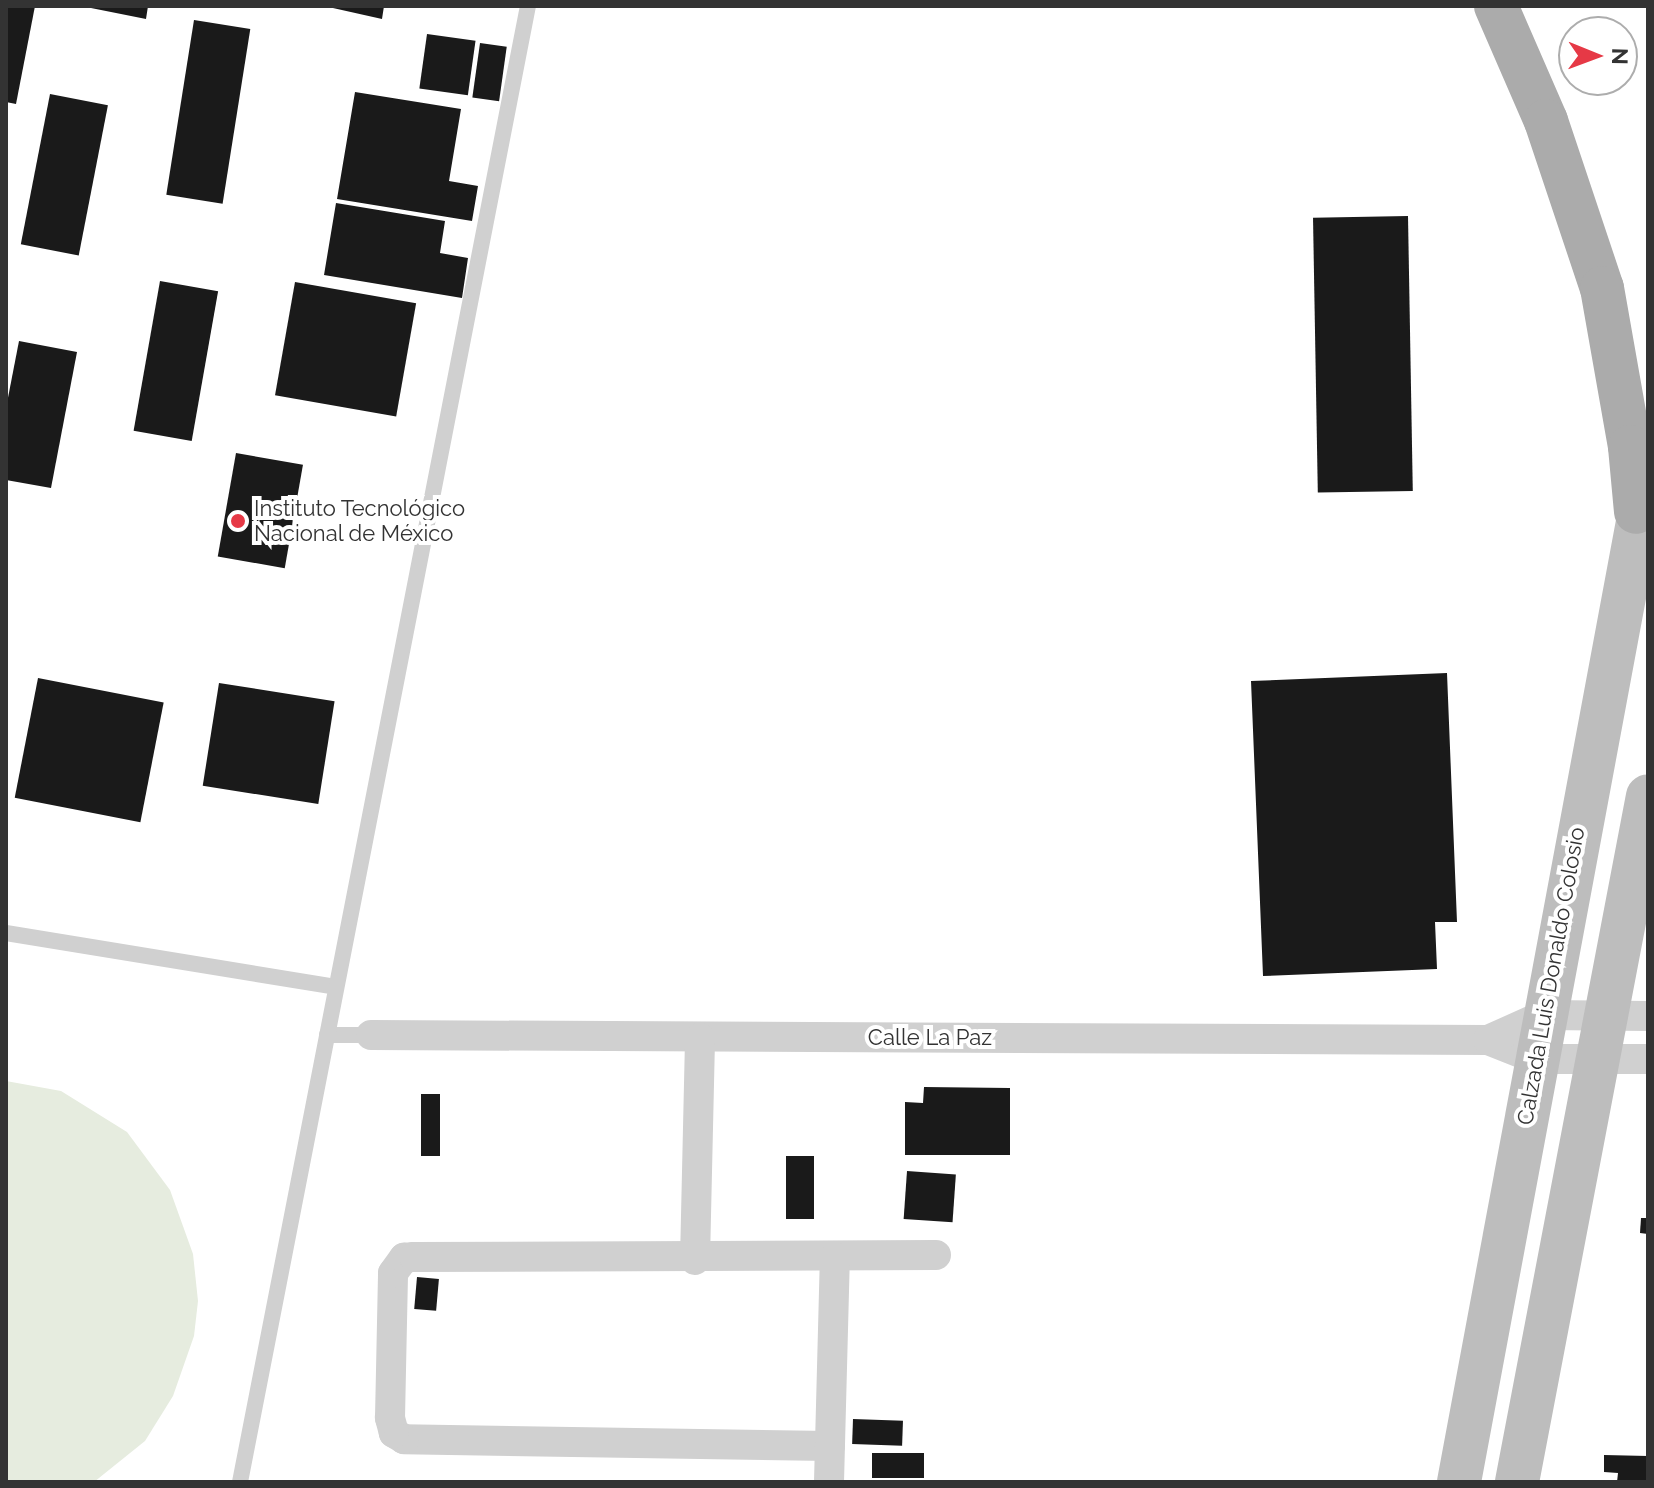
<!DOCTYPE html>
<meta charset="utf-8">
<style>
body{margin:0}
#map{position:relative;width:1654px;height:1488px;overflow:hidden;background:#fff;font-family:Raleway,sans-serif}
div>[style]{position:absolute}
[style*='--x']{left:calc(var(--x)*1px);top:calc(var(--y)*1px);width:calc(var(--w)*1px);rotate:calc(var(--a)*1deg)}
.green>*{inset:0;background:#e6ecdf}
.building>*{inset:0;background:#1a1a1a;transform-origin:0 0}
.service>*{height:16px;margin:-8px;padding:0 8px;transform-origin:8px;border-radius:8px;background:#d0d0d0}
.minor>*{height:30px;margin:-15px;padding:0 15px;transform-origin:15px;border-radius:15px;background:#d0d0d0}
.secondary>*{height:44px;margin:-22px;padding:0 22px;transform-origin:22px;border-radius:22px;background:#bdbdbd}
.primary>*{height:44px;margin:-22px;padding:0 22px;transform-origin:22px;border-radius:22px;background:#ababab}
.dots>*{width:22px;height:22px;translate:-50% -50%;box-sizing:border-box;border:4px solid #fff;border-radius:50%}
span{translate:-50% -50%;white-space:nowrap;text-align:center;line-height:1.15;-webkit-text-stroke:8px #fff;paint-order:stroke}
.poi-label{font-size:22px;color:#333}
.left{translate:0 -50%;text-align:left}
.street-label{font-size:22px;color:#333}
.frame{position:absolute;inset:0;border:8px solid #333;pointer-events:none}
.north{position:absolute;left:1558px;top:16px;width:80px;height:80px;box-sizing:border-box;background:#fff;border:2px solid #adadad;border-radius:50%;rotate:91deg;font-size:22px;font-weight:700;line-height:32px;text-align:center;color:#333}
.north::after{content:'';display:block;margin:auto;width:28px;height:36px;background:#e63946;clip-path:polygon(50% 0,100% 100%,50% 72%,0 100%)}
</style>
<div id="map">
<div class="green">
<div style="clip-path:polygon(6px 1081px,61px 1091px,127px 1132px,170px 1190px,193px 1254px,198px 1301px,194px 1336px,173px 1396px,145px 1441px,94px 1482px,6px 1482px)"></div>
</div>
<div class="building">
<div style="clip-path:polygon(6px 6px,35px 6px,16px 104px,6px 102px)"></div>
<div style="clip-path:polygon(81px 6px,148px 6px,146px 19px)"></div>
<div style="clip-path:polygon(324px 6px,384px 6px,382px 19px)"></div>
<div style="left:194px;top:20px;width:57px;height:177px;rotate:9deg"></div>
<div style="left:427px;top:34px;width:49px;height:55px;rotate:8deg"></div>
<div style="left:480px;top:43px;width:27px;height:55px;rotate:8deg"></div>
<div style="clip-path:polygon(355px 92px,461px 109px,449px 181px,478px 186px,472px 221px,337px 199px)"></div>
<div style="left:50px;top:94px;width:59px;height:153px;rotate:11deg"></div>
<div style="clip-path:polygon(336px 203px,445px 221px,440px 253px,468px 258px,462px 298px,324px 275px)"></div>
<div style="left:1408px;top:216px;width:275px;height:95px;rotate:89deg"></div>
<div style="left:160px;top:281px;width:59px;height:152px;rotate:10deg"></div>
<div style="left:295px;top:282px;width:123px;height:115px;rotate:10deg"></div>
<div style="clip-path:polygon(19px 341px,77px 352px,51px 488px,6px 480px,6px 408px)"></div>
<div style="left:236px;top:453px;width:68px;height:105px;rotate:10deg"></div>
<div style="clip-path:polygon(1447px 673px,1457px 922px,1435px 922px,1437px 969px,1263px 976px,1251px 681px)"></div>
<div style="left:38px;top:678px;width:128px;height:122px;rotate:11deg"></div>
<div style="left:219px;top:683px;width:117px;height:104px;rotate:9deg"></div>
<div style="clip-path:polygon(924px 1087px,1010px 1088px,1010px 1155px,905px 1155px,905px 1102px,923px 1103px)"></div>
<div style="left:421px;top:1094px;width:19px;height:62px"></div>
<div style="left:786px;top:1156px;width:28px;height:63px"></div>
<div style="left:907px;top:1171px;width:49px;height:48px;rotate:4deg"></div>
<div style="clip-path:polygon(1641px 1218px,1648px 1218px,1648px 1234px,1640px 1233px)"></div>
<div style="left:417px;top:1277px;width:22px;height:32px;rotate:5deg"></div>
<div style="left:853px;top:1419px;width:50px;height:25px;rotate:2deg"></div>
<div style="left:924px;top:1453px;width:25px;height:52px;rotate:90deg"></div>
<div style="clip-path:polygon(1604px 1455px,1648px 1456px,1648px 1482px,1617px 1482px,1618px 1473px,1604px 1472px)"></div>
</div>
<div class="service">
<div style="--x:6;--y:933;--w:334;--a:9.3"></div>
<div style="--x:327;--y:1035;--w:44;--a:0"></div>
<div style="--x:240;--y:1482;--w:1504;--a:-78.96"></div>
</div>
<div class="minor">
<div style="--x:371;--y:1035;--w:1117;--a:0.26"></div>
<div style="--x:1488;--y:1040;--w:52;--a:21.6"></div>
<div style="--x:1536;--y:1059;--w:112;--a:0"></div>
<div style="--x:1488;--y:1040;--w:61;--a:-24.1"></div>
<div style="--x:1544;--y:1015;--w:104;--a:0.6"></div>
<div style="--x:695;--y:1260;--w:222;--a:-88.7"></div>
<div style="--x:830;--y:1446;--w:426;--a:-179.1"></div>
<div style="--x:404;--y:1439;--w:12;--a:-149"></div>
<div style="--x:394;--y:1433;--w:16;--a:-105"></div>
<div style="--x:390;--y:1418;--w:145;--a:-88.8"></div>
<div style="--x:393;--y:1273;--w:19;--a:-54"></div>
<div style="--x:404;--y:1258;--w:10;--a:-6"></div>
<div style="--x:414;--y:1257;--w:522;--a:-0.22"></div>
<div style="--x:829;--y:1482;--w:225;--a:-88.5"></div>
</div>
<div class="secondary">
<div style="--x:1459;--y:1482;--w:1025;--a:-79.44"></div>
<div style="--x:1517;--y:1482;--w:698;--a:-79.19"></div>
</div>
<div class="primary">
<div style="--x:1496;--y:6;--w:125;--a:66.5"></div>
<div style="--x:1546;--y:121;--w:176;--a:71.5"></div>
<div style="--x:1602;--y:288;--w:161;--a:80"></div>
<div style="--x:1630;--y:447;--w:65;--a:84.7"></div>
</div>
<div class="dots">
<div style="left:238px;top:521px;background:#e63946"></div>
</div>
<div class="poi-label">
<span class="left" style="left:254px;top:521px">Instituto Tecnológico<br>Nacional de México</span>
</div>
<div class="street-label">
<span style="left:1551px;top:976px;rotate:-80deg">Calzada Luis Donaldo Colosio</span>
<span style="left:930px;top:1038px">Calle La Paz</span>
</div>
<div class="frame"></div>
<div class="north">N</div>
</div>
